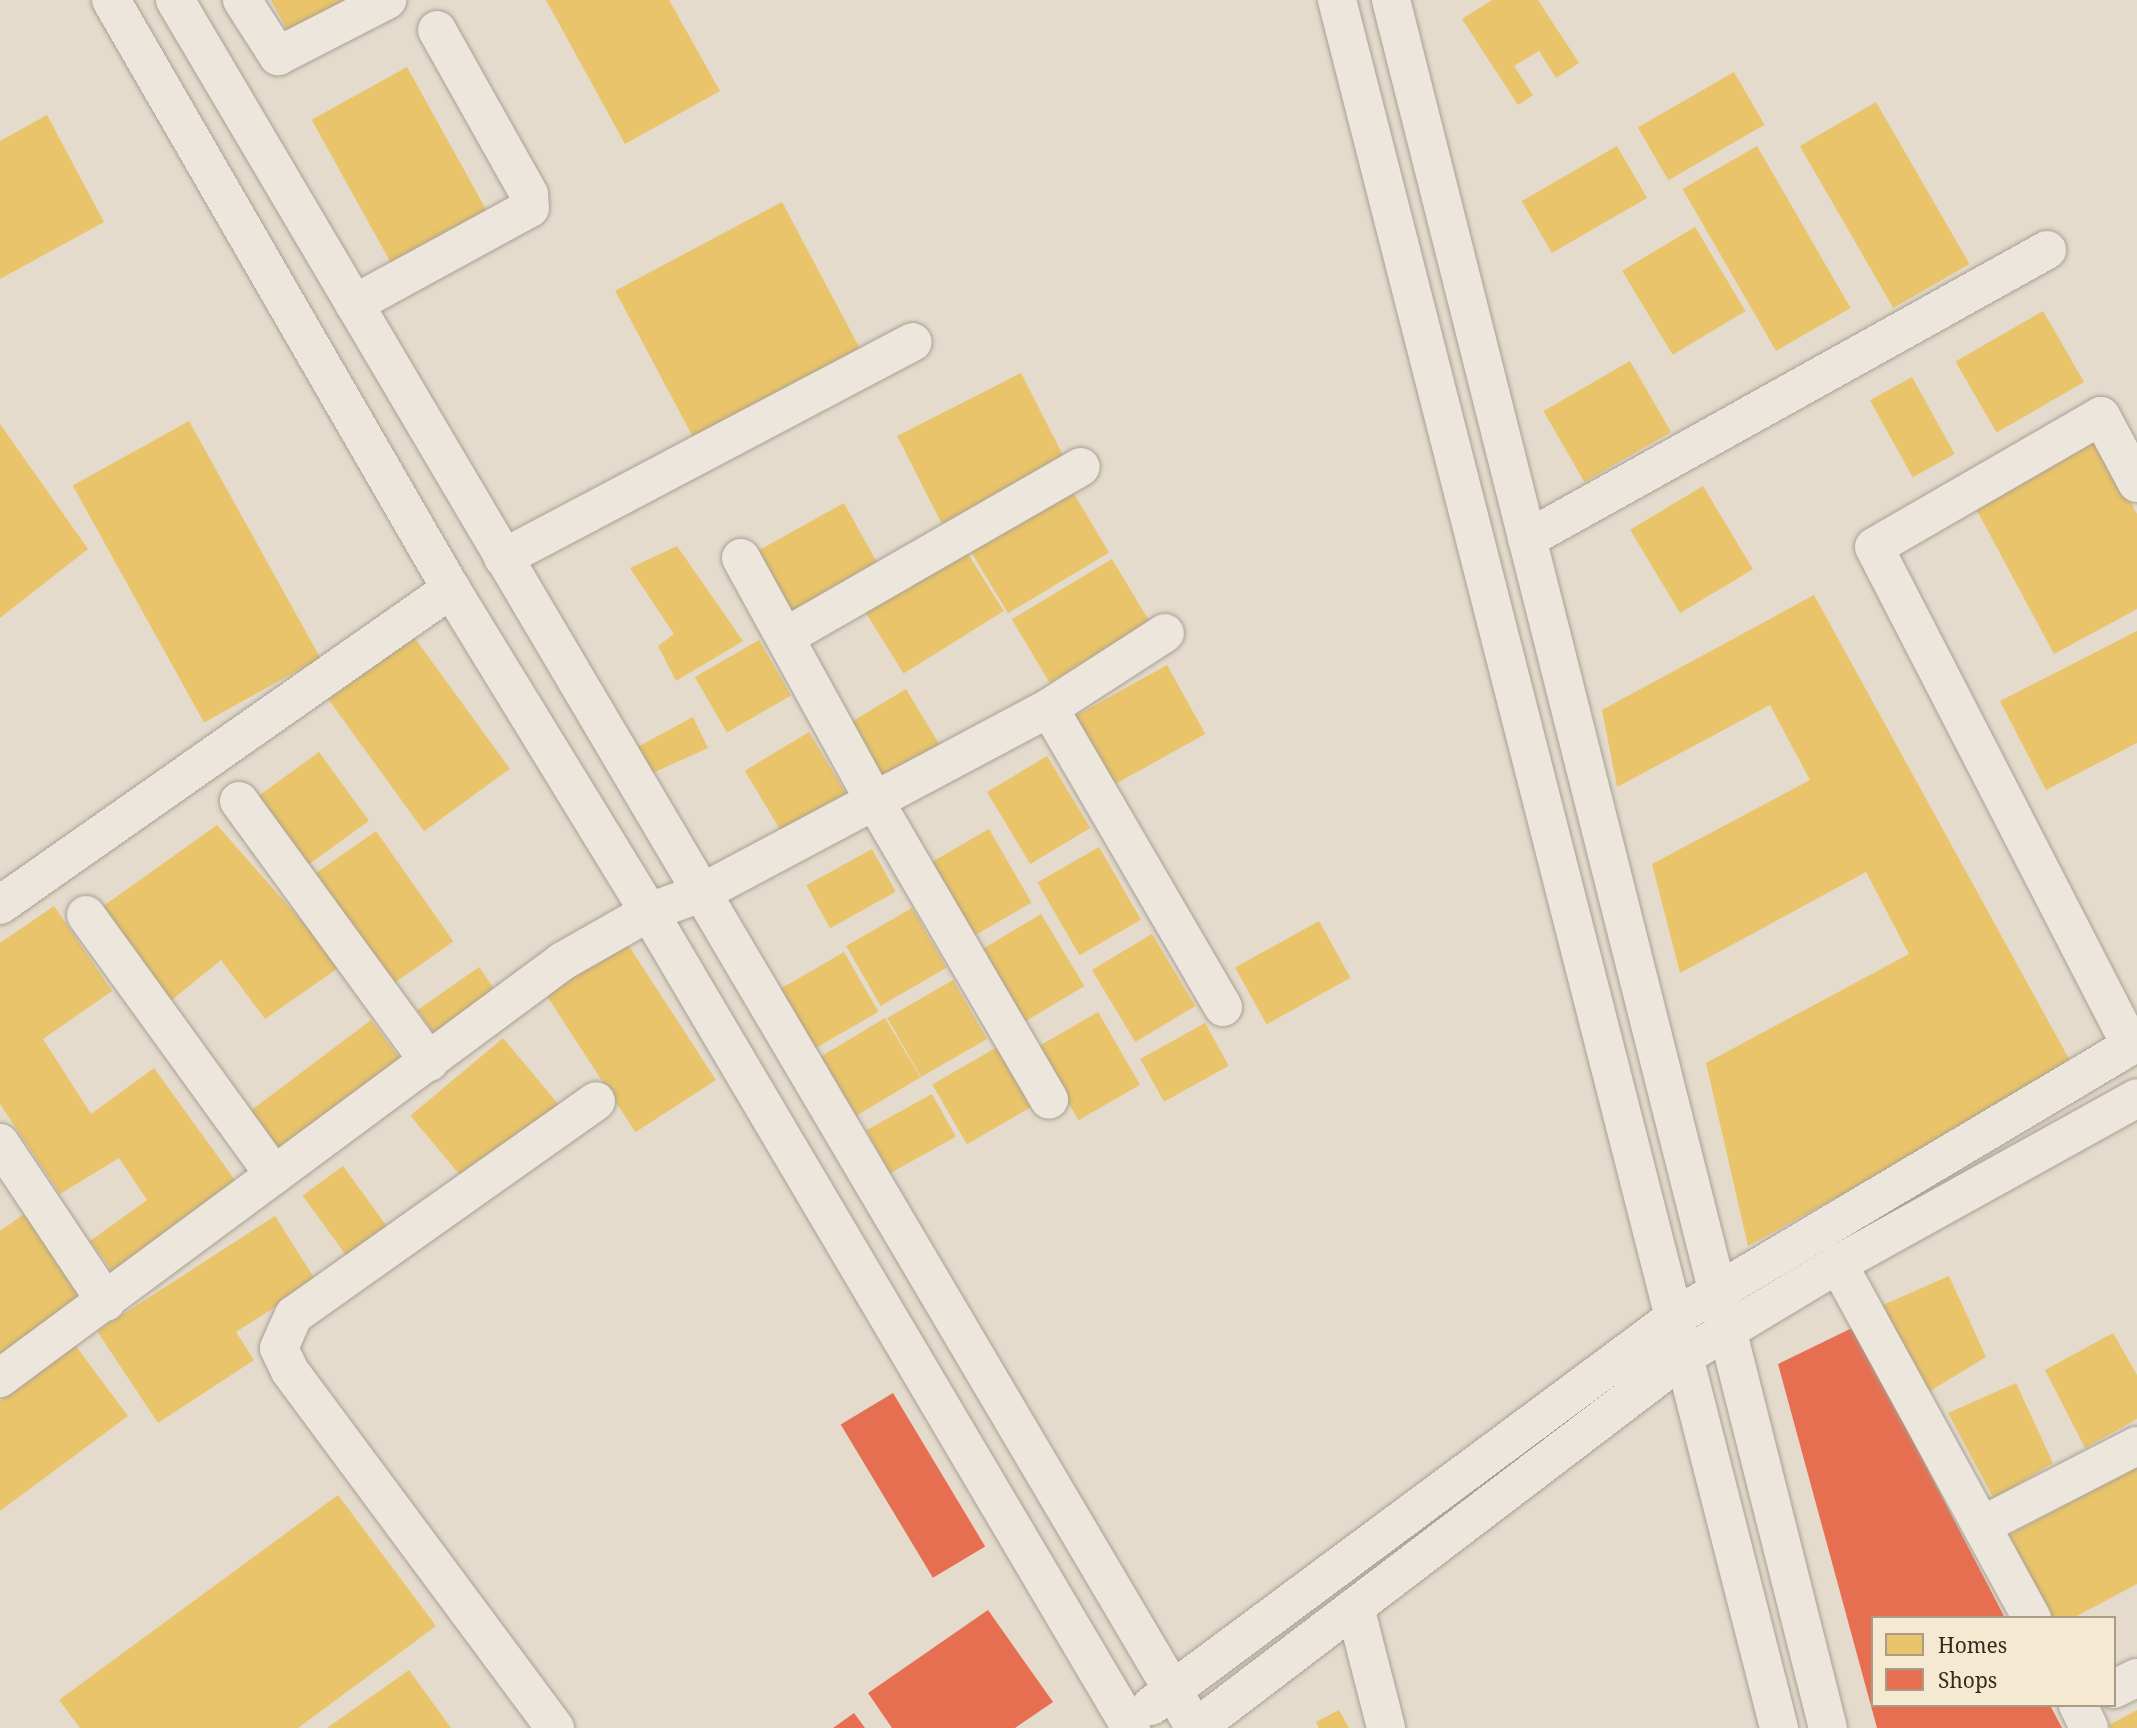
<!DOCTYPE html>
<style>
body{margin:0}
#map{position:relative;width:2137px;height:1728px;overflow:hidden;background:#e4dbcc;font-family:"Noto Serif",serif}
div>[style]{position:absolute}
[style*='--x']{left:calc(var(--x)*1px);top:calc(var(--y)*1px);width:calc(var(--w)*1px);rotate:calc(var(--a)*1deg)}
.homes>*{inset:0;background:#e9c46a;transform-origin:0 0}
.shops>*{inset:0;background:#e76f51;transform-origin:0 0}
.roads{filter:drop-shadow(0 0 2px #a9a095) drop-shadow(0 0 2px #a9a095)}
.minor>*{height:38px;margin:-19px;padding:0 19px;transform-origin:19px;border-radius:19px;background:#ece6dd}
span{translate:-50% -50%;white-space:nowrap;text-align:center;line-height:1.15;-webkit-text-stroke:7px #f6e9d1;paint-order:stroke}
.legend{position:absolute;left:1871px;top:1616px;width:245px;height:91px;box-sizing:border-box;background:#f6e9d1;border:2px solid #aa9c89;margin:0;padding:9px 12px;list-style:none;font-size:21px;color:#38281d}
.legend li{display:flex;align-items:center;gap:14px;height:35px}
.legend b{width:35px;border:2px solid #aa9c89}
</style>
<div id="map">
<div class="homes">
<div style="clip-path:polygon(271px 0,363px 0,292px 39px)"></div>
<div style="clip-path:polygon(546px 0,669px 0,720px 91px,625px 144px)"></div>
<div style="clip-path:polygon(1492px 0,1538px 0,1579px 63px,1556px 78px,1539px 51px,1514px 66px,1533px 95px,1518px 105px,1462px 19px)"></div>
<div style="left:407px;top:67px;width:165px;height:109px;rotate:61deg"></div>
<div style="left:1734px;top:72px;width:61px;height:111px;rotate:60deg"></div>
<div style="left:1876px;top:102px;width:187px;height:88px;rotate:60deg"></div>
<div style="clip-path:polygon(47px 115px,104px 222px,0 279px,0 141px)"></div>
<div style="left:1617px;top:146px;width:60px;height:110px;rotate:60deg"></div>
<div style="left:1757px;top:146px;width:187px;height:86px;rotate:60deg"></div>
<div style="left:782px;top:202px;width:166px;height:189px;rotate:62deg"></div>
<div style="left:1695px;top:227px;width:98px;height:85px;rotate:59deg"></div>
<div style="left:2043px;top:311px;width:82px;height:101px;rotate:60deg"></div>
<div style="left:1630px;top:361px;width:82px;height:100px;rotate:60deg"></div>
<div style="left:1021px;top:373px;width:98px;height:139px;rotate:63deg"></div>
<div style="left:1912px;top:377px;width:88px;height:48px;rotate:61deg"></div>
<div style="left:189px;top:421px;width:271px;height:133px;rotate:61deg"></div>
<div style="clip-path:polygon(0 424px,88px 549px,0 618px)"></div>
<div style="clip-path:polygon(2097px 439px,2137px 514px,2137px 609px,2054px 654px,1974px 505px)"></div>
<div style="left:1703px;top:486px;width:97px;height:85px;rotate:59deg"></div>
<div style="left:1071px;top:489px;width:74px;height:118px;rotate:59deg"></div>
<div style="left:844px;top:503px;width:71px;height:108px;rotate:61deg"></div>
<div style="clip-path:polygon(677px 546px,743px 641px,676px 681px,658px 646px,674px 634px,630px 568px)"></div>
<div style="left:965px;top:549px;width:73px;height:118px;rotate:58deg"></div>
<div style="left:1112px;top:559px;width:74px;height:117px;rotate:59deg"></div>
<div style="clip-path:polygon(1814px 595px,2074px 1068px,1748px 1246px,1706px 1063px,1909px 954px,1866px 872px,1680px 973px,1652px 864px,1810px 780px,1770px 705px,1617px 787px,1602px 710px)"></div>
<div style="clip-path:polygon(2137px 631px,2137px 743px,2046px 790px,2000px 701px)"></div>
<div style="left:414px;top:637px;width:163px;height:106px;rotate:54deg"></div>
<div style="left:759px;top:640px;width:64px;height:74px;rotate:60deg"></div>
<div style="left:1167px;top:665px;width:79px;height:106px;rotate:61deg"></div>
<div style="left:906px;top:689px;width:72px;height:66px;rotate:59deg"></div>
<div style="clip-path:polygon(693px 717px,708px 748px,646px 776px,632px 750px)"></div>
<div style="left:809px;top:732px;width:71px;height:75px;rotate:59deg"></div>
<div style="left:319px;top:752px;width:85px;height:77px;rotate:54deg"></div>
<div style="left:1047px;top:756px;width:84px;height:70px;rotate:59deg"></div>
<div style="clip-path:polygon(217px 825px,341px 966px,265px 1019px,221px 960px,168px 1003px,102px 907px)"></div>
<div style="left:989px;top:829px;width:85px;height:70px;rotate:60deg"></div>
<div style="left:376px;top:831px;width:135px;height:77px;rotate:55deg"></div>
<div style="left:1099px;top:847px;width:84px;height:71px;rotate:60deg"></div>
<div style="left:872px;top:849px;width:49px;height:75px;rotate:61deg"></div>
<div style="clip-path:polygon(54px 906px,112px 991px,43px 1039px,91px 1114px,154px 1068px,237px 1183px,114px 1273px,90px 1241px,147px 1200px,119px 1158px,60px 1194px,0 1104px,0 943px)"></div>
<div style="left:912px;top:908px;width:69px;height:76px;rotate:60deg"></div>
<div style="left:1041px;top:914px;width:84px;height:70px;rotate:59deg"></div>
<div style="left:1319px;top:921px;width:65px;height:96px;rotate:61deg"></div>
<div style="left:1152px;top:934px;width:84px;height:70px;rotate:59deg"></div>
<div style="left:625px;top:940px;width:167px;height:96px;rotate:57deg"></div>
<div style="left:844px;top:952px;width:69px;height:77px;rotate:60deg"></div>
<div style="left:479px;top:967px;width:40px;height:75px;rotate:55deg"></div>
<div style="left:953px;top:980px;width:68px;height:76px;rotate:60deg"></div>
<div style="left:1098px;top:1012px;width:84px;height:71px;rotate:60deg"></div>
<div style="left:885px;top:1018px;width:69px;height:75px;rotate:59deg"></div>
<div style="left:371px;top:1020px;width:54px;height:155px;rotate:53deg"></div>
<div style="left:1205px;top:1023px;width:49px;height:74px;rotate:61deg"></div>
<div style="left:503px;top:1038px;width:94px;height:121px;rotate:50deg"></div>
<div style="left:999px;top:1046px;width:69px;height:77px;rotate:60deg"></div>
<div style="left:932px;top:1094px;width:49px;height:75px;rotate:61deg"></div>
<div style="left:343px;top:1166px;width:86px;height:50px;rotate:54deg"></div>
<div style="clip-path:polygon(27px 1212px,86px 1296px,0 1357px,0 1231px)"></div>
<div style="clip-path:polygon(275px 1216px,316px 1281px,236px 1332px,254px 1360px,158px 1423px,97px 1331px)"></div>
<div style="clip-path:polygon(1949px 1276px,1986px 1357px,1927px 1393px,1881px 1306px)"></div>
<div style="clip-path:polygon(2113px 1333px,2137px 1375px,2137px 1419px,2085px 1448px,2045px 1370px)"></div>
<div style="clip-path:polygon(75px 1345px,128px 1416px,0 1511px,0 1401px)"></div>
<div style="clip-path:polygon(2016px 1383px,2053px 1463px,1994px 1499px,1948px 1413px)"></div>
<div style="clip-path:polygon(2137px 1467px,2137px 1584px,2073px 1618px,2053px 1618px,2009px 1535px)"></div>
<div style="clip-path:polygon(338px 1495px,436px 1626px,298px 1728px,80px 1728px,59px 1700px)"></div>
<div style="clip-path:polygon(409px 1670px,451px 1728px,327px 1728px)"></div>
<div style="clip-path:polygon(1339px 1710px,1349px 1728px,1319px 1728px,1316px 1722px)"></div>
<div style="clip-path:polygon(2137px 1710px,2137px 1728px,2111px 1728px,2109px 1725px)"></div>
</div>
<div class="shops">
<div style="clip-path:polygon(1854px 1327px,2005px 1618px,1873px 1618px,1873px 1705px,2050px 1705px,2062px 1728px,1877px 1728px,1778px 1364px)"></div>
<div style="left:893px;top:1393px;width:179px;height:61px;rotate:59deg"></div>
<div style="clip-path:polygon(988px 1610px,1053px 1702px,1015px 1728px,892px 1728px,868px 1693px)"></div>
<div style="clip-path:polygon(854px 1713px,865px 1728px,833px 1728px)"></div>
</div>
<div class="roads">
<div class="minor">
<div style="--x:111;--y:0;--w:680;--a:60"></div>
<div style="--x:451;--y:589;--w:379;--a:58.5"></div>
<div style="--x:649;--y:912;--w:948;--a:59.43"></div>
<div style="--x:175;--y:0;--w:2007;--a:59.45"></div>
<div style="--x:242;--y:0;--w:67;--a:57.3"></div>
<div style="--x:278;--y:56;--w:123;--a:-27.2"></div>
<div style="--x:1337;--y:0;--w:1784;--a:75.65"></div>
<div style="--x:1391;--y:0;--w:1782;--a:75.81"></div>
<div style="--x:354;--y:304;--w:200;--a:-28.6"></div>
<div style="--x:530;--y:208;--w:14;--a:-94"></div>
<div style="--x:529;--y:194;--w:188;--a:-119.3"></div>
<div style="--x:1527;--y:539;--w:595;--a:-29.06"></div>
<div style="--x:503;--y:558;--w:463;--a:-27.8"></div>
<div style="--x:741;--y:558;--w:276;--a:61.2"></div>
<div style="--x:874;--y:800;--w:347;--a:59.7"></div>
<div style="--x:785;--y:637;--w:341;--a:-29.9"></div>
<div style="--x:1049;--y:708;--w:346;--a:59.8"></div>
<div style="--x:239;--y:801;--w:323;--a:53.9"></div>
<div style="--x:0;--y:905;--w:551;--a:-35.02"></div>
<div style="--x:86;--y:915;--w:321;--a:54.1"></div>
<div style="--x:2131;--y:1046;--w:561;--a:-117.25"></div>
<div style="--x:1874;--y:547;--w:262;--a:-30"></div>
<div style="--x:2101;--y:416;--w:76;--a:61.8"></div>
<div style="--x:0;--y:1143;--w:191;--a:56.3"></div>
<div style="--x:1838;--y:1264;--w:404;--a:61.3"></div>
<div style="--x:0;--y:1378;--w:701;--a:-36.53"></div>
<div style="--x:563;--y:961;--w:99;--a:-29.7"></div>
<div style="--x:649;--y:912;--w:55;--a:-20.1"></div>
<div style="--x:701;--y:893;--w:394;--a:-28"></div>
<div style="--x:1049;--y:708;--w:138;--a:-32.9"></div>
<div style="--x:1983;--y:1525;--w:173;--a:-27.2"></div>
<div style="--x:1355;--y:1607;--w:125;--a:75.6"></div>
<div style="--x:2114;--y:1689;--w:25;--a:-26"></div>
<div style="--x:2078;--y:1705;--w:25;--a:64"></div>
<div style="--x:1151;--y:1706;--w:653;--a:-36.59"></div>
<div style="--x:1675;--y:1317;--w:538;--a:-30.76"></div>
<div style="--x:555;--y:1728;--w:445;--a:-126.6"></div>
<div style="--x:290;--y:1371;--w:25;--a:-116"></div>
<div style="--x:279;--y:1348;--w:36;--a:-66"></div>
<div style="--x:294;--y:1315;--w:370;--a:-35.3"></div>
<div style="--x:1196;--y:1728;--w:614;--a:-37.26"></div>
<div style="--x:1685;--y:1356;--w:179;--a:-31"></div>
<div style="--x:1838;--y:1264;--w:342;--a:-29"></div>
</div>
</div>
<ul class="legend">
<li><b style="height:19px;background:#e9c46a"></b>Homes</li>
<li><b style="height:19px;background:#e76f51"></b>Shops</li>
</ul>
</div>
